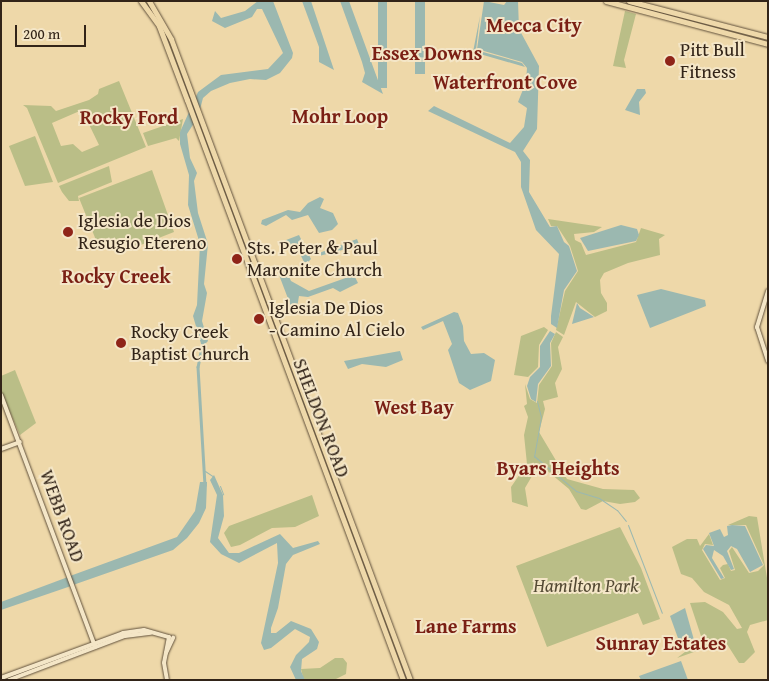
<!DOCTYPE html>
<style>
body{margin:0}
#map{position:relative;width:769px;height:681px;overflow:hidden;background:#eed8a9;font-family:"Gentium Book Plus",serif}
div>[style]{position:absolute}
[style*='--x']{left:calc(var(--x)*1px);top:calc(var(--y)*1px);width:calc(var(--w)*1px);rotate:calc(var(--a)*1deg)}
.green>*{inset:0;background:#babe87}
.water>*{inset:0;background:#9bb8b0;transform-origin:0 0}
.stream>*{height:1px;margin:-0.5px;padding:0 0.5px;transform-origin:0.5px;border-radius:0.5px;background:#9bb8b0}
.canal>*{height:2.5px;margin:-1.25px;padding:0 1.25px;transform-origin:1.25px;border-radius:1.25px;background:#9bb8b0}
.roads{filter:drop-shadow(0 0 1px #61513c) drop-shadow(0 0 1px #61513c)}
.minor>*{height:4px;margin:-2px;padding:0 2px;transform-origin:2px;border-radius:2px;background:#f4e6c7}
.major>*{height:5px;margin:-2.5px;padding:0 2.5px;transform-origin:2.5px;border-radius:2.5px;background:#eed8a9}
.dots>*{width:14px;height:14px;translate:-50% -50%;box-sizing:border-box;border:2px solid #f4e6c7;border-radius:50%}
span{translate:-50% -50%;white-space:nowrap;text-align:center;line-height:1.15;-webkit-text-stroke:4px #f4e6c7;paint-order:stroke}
.poi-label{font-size:19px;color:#322418}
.left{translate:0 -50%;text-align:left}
.street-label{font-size:19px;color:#322418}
.park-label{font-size:19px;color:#544a34;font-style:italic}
.neighbourhood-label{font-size:20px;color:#7a1f14;font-weight:700}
.frame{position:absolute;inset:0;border:2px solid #322418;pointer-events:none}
.scale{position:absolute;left:15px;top:25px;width:71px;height:22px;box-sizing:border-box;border:2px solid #322418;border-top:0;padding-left:6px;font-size:15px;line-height:18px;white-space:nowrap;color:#322418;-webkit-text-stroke:4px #f4e6c7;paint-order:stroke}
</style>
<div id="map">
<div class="green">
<div style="clip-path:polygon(625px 11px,636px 14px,624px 60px,626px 68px,613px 66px)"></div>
<div style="clip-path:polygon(evenodd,119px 81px,146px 147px,58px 183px,27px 108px,23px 105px,51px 106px,56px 111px,89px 100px,98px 94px,99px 89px,119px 81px,82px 110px,99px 145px,82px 152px,73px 144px,61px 146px,52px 123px,82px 110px)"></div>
<div style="clip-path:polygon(183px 119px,179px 141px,176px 138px,148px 146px,143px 133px)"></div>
<div style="clip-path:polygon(35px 136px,53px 182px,25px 186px,9px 146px)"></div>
<div style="clip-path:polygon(109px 166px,112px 182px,78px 196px,79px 201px,69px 201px,62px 192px,59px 186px)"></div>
<div style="clip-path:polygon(152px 170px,174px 232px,133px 248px,129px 239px,100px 250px,79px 198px)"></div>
<div style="clip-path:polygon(548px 219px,602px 227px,594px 232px,574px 234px,575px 240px,581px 243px,586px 255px,636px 242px,641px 228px,665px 235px,659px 239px,660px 255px,628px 263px,604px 273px,600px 280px,601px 293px,607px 303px,607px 311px,595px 317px,576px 302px,564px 335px,556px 330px,565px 291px,578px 271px,570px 246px,557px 226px,551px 226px)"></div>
<div style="clip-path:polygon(544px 327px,548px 330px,539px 345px,538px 367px,528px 377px,514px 375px,521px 336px)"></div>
<div style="clip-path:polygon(556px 332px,563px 337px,558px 347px,562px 369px,555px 383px,558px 397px,543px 401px,545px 409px,539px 432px,567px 479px,603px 489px,634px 490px,640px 498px,635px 502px,620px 504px,603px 501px,586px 510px,581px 509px,569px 489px,539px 464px,525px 488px,528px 507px,512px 502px,511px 487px,527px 464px,524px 435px,528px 417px,524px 406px,527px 404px,525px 384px,530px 399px,537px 403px,539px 385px,552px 366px,551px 343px)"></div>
<div style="clip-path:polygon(15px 370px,36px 423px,20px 435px,1px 392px,1px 376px)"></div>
<div style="clip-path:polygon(312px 495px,319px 516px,295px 527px,272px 528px,240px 545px,231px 547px,224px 533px,229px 526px)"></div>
<div style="clip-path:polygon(749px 516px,757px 517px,768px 584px,768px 620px,750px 625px,747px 632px,755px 652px,744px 663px,739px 663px,725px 641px,677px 658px,702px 639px,690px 603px,705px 602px,723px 612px,737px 629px,742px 628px,729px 605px,704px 592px,692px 578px,681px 574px,672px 547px,687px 539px,697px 539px,700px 546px,709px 534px,713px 545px,705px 544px,702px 550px,720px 580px,725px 578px,720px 568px,723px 565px,728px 564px,731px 571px,735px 570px,729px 551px,732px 547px,749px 573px,758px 571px,764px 565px,746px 525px,728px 525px)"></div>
<div style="clip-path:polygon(620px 527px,641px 568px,660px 619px,643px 625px,638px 613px,547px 647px,516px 566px)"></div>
<div style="clip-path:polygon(335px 658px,343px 658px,347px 663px,346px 674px,334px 680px,305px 680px,303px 677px,301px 669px,320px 668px)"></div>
</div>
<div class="water">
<div style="clip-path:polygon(258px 1px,273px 1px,293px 53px,292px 58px,280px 73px,266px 80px,250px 79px,230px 83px,211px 91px,203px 98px,198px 117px,187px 134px,190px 158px,197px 173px,194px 181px,198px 213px,208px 244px,204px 284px,207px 293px,202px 321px,208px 341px,202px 347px,193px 316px,197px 305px,200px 244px,188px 205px,189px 175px,180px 144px,180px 132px,198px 92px,221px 75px,268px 69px,283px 53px,262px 9px,257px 9px,252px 17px,225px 28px,212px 21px,215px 11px,221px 18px,245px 11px)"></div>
<div style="clip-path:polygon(302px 1px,311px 1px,334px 70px,319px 62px,319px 47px)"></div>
<div style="clip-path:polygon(340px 1px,349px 1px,383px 94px,362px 82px,365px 73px,362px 62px)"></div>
<div style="left:378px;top:1px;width:9px;height:87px"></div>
<div style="left:415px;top:1px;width:10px;height:73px"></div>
<div style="clip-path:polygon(484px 1px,504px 5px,507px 1px,518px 1px,519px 29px,539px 66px,537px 129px,523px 151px,530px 160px,529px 192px,550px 227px,557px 226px,564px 242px,569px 246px,577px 271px,564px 290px,557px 328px,551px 324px,551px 316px,559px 254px,536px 230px,521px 187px,521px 162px,515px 152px,428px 111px,434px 106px,510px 143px,524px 127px,527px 108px,518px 102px,526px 82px,527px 68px,522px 62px,477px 49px)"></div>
<div style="clip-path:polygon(480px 16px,476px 50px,522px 63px,525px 67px,473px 52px)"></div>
<div style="clip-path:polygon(637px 89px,645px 89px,646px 93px,639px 102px,640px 115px,625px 110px)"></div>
<div style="clip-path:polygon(320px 197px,324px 199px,320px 208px,333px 213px,338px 224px,332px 230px,319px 233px,308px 215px,292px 220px,286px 215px,266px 226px,261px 224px,262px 220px,288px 210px,300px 212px,308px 203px)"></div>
<div style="clip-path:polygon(621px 225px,637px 229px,639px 235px,636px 241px,588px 251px,580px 238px)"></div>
<div style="clip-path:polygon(299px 235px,311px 259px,308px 262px,304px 262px,295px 244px,284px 251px,280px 247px,281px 242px)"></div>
<div style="clip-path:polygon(357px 239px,362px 252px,354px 247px,319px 256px,319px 253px)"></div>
<div style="clip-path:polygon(286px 270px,291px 281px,309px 291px,354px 275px,358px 283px,340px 292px,333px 288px,308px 297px,299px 296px,297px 308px,292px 309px,279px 275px)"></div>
<div style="clip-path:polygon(661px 289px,705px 300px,706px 306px,650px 328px,637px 295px)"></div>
<div style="clip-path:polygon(577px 303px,580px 308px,594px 317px,572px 324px)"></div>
<div style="clip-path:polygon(454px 312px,458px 313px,463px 326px,464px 341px,471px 354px,484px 353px,495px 360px,491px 381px,470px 390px,459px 383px,448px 350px,452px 344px,443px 321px,423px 330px,421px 327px)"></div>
<div style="clip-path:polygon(550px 331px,555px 334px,550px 343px,551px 366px,538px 384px,536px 402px,531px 399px,527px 386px,530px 377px,540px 367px,540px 346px)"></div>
<div style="clip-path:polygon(400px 351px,403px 360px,386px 367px,362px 364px,348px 369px,344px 361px)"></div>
<div style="clip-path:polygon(214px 475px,223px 495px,224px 516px,218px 538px,229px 553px,239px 553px,280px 534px,293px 548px,318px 541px,320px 544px,293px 555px,286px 564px,278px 608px,271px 628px,271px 633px,276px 633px,291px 621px,311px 629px,319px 642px,317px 649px,302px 659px,301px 671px,305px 680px,296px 680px,290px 667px,296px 655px,309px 642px,310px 637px,295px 629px,271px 648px,264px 650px,261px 643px,278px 563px,277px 543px,239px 563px,221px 554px,210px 542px,217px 495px,210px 480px)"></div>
<div style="clip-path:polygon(200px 482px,207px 482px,206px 508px,199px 523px,187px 538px,173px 550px,73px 585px,70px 576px,177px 537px,195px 511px)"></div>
<div style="clip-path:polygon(732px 525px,745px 526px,763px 565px,750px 572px,737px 549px,731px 546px,727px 551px,734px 569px,731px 570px,723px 556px,714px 550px,712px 558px,724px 578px,721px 579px,703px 549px,706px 545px,714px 546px,709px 533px,720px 529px,724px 537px,728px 535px,727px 526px)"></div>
<div style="clip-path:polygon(68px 577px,71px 586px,1px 610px,1px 602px)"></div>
<div style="clip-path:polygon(685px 608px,694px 640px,686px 643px,679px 641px,670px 616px)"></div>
<div style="clip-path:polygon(681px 661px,688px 680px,641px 680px,639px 676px)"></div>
</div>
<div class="stream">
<div style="--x:537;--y:401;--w:16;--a:76"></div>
<div style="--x:541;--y:417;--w:40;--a:100"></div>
<div style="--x:534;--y:456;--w:55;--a:39.8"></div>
<div style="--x:576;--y:491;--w:24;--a:17"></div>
<div style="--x:599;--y:498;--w:22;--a:34"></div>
<div style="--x:617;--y:510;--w:14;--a:51"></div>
<div style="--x:205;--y:471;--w:11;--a:34"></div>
<div style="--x:220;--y:486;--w:9;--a:69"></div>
<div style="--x:628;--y:525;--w:94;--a:68.9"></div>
</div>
<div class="canal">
<div style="--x:202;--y:347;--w:20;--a:101"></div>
<div style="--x:198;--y:367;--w:118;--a:86.6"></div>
</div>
<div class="roads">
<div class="minor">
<div style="--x:768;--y:291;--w:38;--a:107"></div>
<div style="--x:757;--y:327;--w:36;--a:72"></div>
<div style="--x:1;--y:395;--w:269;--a:69.5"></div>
<div style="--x:1;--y:449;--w:20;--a:-20"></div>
<div style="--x:166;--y:653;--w:17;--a:-65"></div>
<div style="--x:1;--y:678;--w:130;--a:-20.2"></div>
<div style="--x:123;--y:633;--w:21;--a:-8"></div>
<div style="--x:144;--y:630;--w:26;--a:16"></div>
<div style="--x:169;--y:637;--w:26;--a:101"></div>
<div style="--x:164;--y:663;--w:17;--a:80"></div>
<div style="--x:9;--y:680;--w:124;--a:-20.8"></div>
<div style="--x:125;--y:636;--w:26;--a:-7"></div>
</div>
<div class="major">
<div style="--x:141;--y:1;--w:31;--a:54"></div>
<div style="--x:159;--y:26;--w:79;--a:69.3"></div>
<div style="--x:187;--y:100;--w:619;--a:69.57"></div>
<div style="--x:149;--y:1;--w:44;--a:59.9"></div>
<div style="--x:171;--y:39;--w:684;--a:69.55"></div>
<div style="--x:606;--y:1;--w:168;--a:14.9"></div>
<div style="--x:629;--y:1;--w:144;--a:14.5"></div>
</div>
</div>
<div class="dots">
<div style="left:670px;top:61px;background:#8f2418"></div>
<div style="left:68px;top:232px;background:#8f2418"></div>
<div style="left:237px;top:259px;background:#8f2418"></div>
<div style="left:259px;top:319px;background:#8f2418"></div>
<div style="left:121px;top:343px;background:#8f2418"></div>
</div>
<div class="poi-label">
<span class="left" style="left:680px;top:61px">Pitt Bull<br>Fitness</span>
<span class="left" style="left:78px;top:232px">Iglesia de Dios<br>Resugio Etereno</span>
<span class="left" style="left:247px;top:259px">Sts. Peter &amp; Paul<br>Maronite Church</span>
<span class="left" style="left:269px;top:319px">Iglesia De Dios<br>- Camino Al Cielo</span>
<span class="left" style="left:131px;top:343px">Rocky Creek<br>Baptist Church</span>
</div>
<div class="street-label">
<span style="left:321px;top:418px;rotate:69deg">SHELDON ROAD</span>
<span style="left:62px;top:516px;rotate:70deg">WEBB ROAD</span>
</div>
<div class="park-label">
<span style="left:586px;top:586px">Hamilton Park</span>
</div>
<div class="neighbourhood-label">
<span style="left:534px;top:24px">Mecca City</span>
<span style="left:427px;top:52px">Essex Downs</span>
<span style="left:505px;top:81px">Waterfront Cove</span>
<span style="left:340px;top:115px">Mohr Loop</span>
<span style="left:129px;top:116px">Rocky Ford</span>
<span style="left:116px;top:275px">Rocky Creek</span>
<span style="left:414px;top:406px">West Bay</span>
<span style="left:558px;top:467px">Byars Heights</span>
<span style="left:466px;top:625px">Lane Farms</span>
<span style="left:661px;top:642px">Sunray Estates</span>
</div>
<div class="frame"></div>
<div class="scale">200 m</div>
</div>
